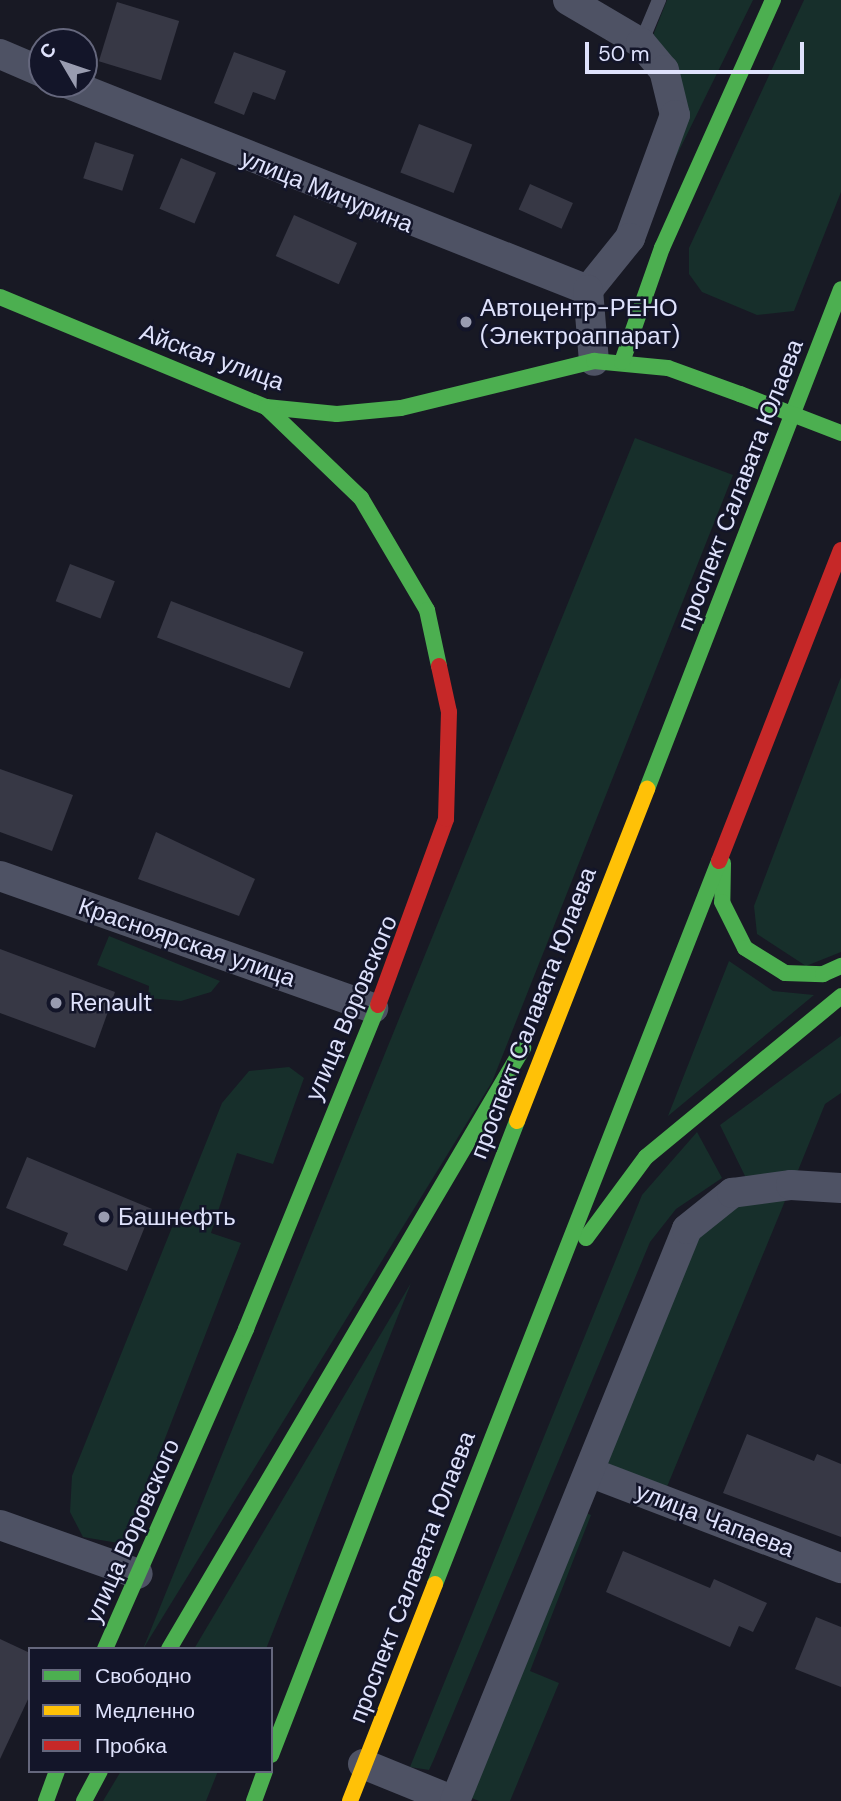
<!DOCTYPE html>
<meta charset="utf-8">
<style>
body{margin:0}
#map{position:relative;width:841px;height:1801px;overflow:hidden;background:#181924;font-family:"DM Sans",sans-serif}
div>[style]{position:absolute}
[style*='--x']{left:calc(var(--x)*1px);top:calc(var(--y)*1px);width:calc(var(--w)*1px);rotate:calc(var(--a)*1deg)}
.green>*{inset:0;background:#172f2b}
.building>*{inset:0;background:#373845;transform-origin:0 0}
.lane>*{height:14px;margin:-7px;padding:0 7px;transform-origin:7px;border-radius:7px;background:#4e5264}
.street>*{height:30px;margin:-15px;padding:0 15px;transform-origin:15px;border-radius:15px;background:#4e5264}
.fast>*{height:16px;margin:-8px;padding:0 8px;transform-origin:8px;border-radius:8px;background:#4caf50}
.slow>*{height:16px;margin:-8px;padding:0 8px;transform-origin:8px;border-radius:8px;background:#ffc107}
.jam>*{height:16px;margin:-8px;padding:0 8px;transform-origin:8px;border-radius:8px;background:#c62828}
.fast-bridge>*{height:16px;margin:-8px;padding:0 8px;transform-origin:8px;border-radius:8px;background:#4caf50}
.dots>*{width:19px;height:19px;translate:-50% -50%;box-sizing:border-box;border:4px solid #131529;border-radius:50%}
span{translate:-50% -50%;white-space:nowrap;text-align:center;line-height:1.15;-webkit-text-stroke:5px #131529;paint-order:stroke}
.street-label{font-size:24px;color:#dfe2fc}
.poi-label{font-size:24px;color:#dfe2fc}
.left{translate:0 -50%;text-align:left}
.legend{position:absolute;left:28px;top:1647px;width:245px;height:126px;box-sizing:border-box;background:#131529;border:2px solid #65677d;margin:0;padding:9px 12px;list-style:none;font-size:21px;color:#dfe2fc}
.legend li{display:flex;align-items:center;gap:14px;height:35px}
.legend b{width:35px;border:2px solid #65677d}
.north{position:absolute;left:28px;top:28px;width:70px;height:70px;box-sizing:border-box;background:#131529;border:2px solid #65677d;border-radius:50%;rotate:309deg;font-size:19px;font-weight:700;line-height:28px;text-align:center;color:#dfe2fc}
.north::after{content:'';display:block;margin:auto;width:24px;height:32px;background:#999cb0;clip-path:polygon(50% 0,100% 100%,50% 72%,0 100%)}
.scale{position:absolute;left:585px;top:42px;width:219px;height:32px;box-sizing:border-box;border:4px solid #dfe2fc;border-top:0;padding-left:9px;font-size:21px;line-height:24px;white-space:nowrap;color:#dfe2fc;-webkit-text-stroke:5px #131529;paint-order:stroke}
</style>
<div id="map">
<div class="green">
<div style="clip-path:polygon(667px 0,753px 0,671px 167px,652px 38px)"></div>
<div style="clip-path:polygon(804px 0,841px 0,841px 192px,794px 311px,757px 315px,702px 292px,689px 274px,689px 248px)"></div>
<div style="clip-path:polygon(635px 438px,733px 475px,492px 1082px,143px 1649px)"></div>
<div style="clip-path:polygon(841px 677px,841px 952px,806px 966px,757px 934px,754px 906px)"></div>
<div style="clip-path:polygon(109px 936px,220px 981px,211px 992px,181px 1001px,148px 998px,149px 986px,97px 965px)"></div>
<div style="clip-path:polygon(729px 961px,773px 991px,814px 995px,668px 1116px)"></div>
<div style="clip-path:polygon(841px 1036px,841px 1093px,825px 1104px,797px 1173px,745px 1176px,720px 1125px)"></div>
<div style="clip-path:polygon(289px 1067px,304px 1078px,273px 1164px,237px 1153px,211px 1233px,241px 1243px,124px 1544px,83px 1537px,70px 1512px,72px 1476px,222px 1103px,249px 1071px)"></div>
<div style="clip-path:polygon(697px 1132px,722px 1178px,676px 1209px,650px 1242px,434px 1759px,429px 1770px,410px 1767px,642px 1195px)"></div>
<div style="clip-path:polygon(744px 1199px,785px 1201px,664px 1494px,601px 1469px,694px 1233px)"></div>
<div style="clip-path:polygon(411px 1283px,266px 1649px,194px 1649px)"></div>
<div style="clip-path:polygon(581px 1511px,591px 1515px,530px 1671px,559px 1683px,510px 1801px,479px 1801px,462px 1794px)"></div>
<div style="clip-path:polygon(121px 1771px,218px 1771px,206px 1801px,103px 1801px)"></div>
</div>
<div class="building">
<div style="left:117px;top:2px;width:65px;height:62px;rotate:17deg"></div>
<div style="clip-path:polygon(234px 52px,286px 71px,275px 100px,253px 92px,244px 115px,214px 103px)"></div>
<div style="left:419px;top:124px;width:57px;height:52px;rotate:21deg"></div>
<div style="left:95px;top:142px;width:41px;height:38px;rotate:18deg"></div>
<div style="left:181px;top:158px;width:38px;height:55px;rotate:23deg"></div>
<div style="left:530px;top:184px;width:47px;height:28px;rotate:24deg"></div>
<div style="left:294px;top:215px;width:69px;height:45px;rotate:24deg"></div>
<div style="left:70px;top:564px;width:48px;height:40px;rotate:21deg"></div>
<div style="left:171px;top:601px;width:142px;height:39px;rotate:21deg"></div>
<div style="clip-path:polygon(0 769px,73px 795px,52px 851px,0 832px)"></div>
<div style="clip-path:polygon(156px 832px,255px 879px,239px 916px,138px 879px)"></div>
<div style="clip-path:polygon(0 949px,115px 992px,95px 1048px,0 1013px)"></div>
<div style="clip-path:polygon(27px 1157px,152px 1209px,127px 1271px,63px 1245px,68px 1233px,6px 1208px)"></div>
<div style="clip-path:polygon(747px 1434px,814px 1461px,817px 1454px,841px 1464px,841px 1537px,723px 1493px)"></div>
<div style="clip-path:polygon(623px 1551px,710px 1588px,714px 1579px,767px 1603px,753px 1632px,739px 1626px,730px 1647px,606px 1592px)"></div>
<div style="clip-path:polygon(816px 1617px,841px 1627px,841px 1687px,795px 1669px)"></div>
<div style="clip-path:polygon(0 1639px,30px 1653px,30px 1695px,0 1759px)"></div>
</div>
<div class="lane">
<div style="--x:641;--y:43;--w:47;--a:-67.3"></div>
</div>
<div class="street">
<div style="--x:568;--y:0;--w:85;--a:30.5"></div>
<div style="--x:641;--y:43;--w:35;--a:50"></div>
<div style="--x:664;--y:70;--w:46;--a:76.3"></div>
<div style="--x:675;--y:115;--w:131;--a:110.1"></div>
<div style="--x:630;--y:238;--w:67;--a:128.9"></div>
<div style="--x:0;--y:54;--w:46;--a:23.2"></div>
<div style="--x:69;--y:84;--w:558;--a:21.65"></div>
<div style="--x:588;--y:290;--w:71;--a:85.2"></div>
<div style="--x:0;--y:876;--w:396;--a:19.5"></div>
<div style="--x:589;--y:1472;--w:270;--a:20.9"></div>
<div style="--x:0;--y:1525;--w:146;--a:19.5"></div>
<div style="--x:363;--y:1764;--w:98;--a:22.1"></div>
<div style="--x:455;--y:1801;--w:617;--a:-67.92"></div>
<div style="--x:687;--y:1229;--w:58;--a:-38.7"></div>
<div style="--x:732;--y:1193;--w:60;--a:-7.7"></div>
<div style="--x:791;--y:1185;--w:50;--a:3.4"></div>
</div>
<div class="fast">
<div style="--x:0;--y:297;--w:288;--a:22.5"></div>
<div style="--x:266;--y:407;--w:71;--a:5.6"></div>
<div style="--x:337;--y:414;--w:64;--a:-5.4"></div>
<div style="--x:401;--y:408;--w:199;--a:-13.7"></div>
<div style="--x:594;--y:361;--w:74;--a:5.4"></div>
<div style="--x:668;--y:368;--w:77;--a:19.9"></div>
<div style="--x:622;--y:362;--w:121;--a:-70.7"></div>
<div style="--x:662;--y:248;--w:272;--a:-65.9"></div>
<div style="--x:266;--y:407;--w:132;--a:43.8"></div>
<div style="--x:361;--y:498;--w:130;--a:59.5"></div>
<div style="--x:427;--y:610;--w:57;--a:77.9"></div>
<div style="--x:647;--y:789;--w:536;--a:-68.79"></div>
<div style="--x:723;--y:863;--w:39;--a:91"></div>
<div style="--x:722;--y:902;--w:51;--a:63.4"></div>
<div style="--x:745;--y:948;--w:47;--a:32"></div>
<div style="--x:785;--y:973;--w:38;--a:2"></div>
<div style="--x:823;--y:974;--w:20;--a:-24"></div>
<div style="--x:586;--y:1238;--w:101;--a:-53.5"></div>
<div style="--x:646;--y:1157;--w:253;--a:-39.5"></div>
<div style="--x:435;--y:1584;--w:777;--a:-68.55"></div>
<div style="--x:105;--y:1649;--w:350;--a:-66.2"></div>
<div style="--x:246;--y:1329;--w:350;--a:-67.8"></div>
<div style="--x:169;--y:1649;--w:698;--a:-59.5"></div>
<div style="--x:271;--y:1755;--w:680;--a:-68.79"></div>
<div style="--x:46;--y:1801;--w:32;--a:-70"></div>
<div style="--x:84;--y:1801;--w:34;--a:-62"></div>
<div style="--x:254;--y:1801;--w:32;--a:-70"></div>
</div>
<div class="slow">
<div style="--x:517;--y:1121;--w:357;--a:-68.6"></div>
<div style="--x:350;--y:1801;--w:233;--a:-68.6"></div>
</div>
<div class="jam">
<div style="--x:719;--y:861;--w:334;--a:-68.6"></div>
<div style="--x:378;--y:1005;--w:198;--a:-69.9"></div>
<div style="--x:446;--y:819;--w:107;--a:-88.4"></div>
<div style="--x:449;--y:712;--w:47;--a:-102.3"></div>
</div>
<div class="fast-bridge">
<div style="--x:740;--y:394;--w:108;--a:21.1"></div>
</div>
<div class="dots">
<div style="left:466px;top:322px;background:#999cb0"></div>
<div style="left:56px;top:1003px;background:#999cb0"></div>
<div style="left:104px;top:1217px;background:#999cb0"></div>
</div>
<div class="street-label">
<span style="left:327px;top:191px;rotate:22deg">улица Мичурина</span>
<span style="left:212px;top:357px;rotate:20deg">Айская улица</span>
<span style="left:740px;top:485px;rotate:-69deg">проспект Салавата Юлаева</span>
<span style="left:187px;top:942px;rotate:19deg">Красноярская улица</span>
<span style="left:351px;top:1008px;rotate:-67deg">улица Воровского</span>
<span style="left:533px;top:1013px;rotate:-69deg">проспект Салавата Юлаева</span>
<span style="left:715px;top:1520px;rotate:21deg">улица Чапаева</span>
<span style="left:132px;top:1531px;rotate:-66deg">улица Воровского</span>
<span style="left:412px;top:1577px;rotate:-69deg">проспект Салавата Юлаева</span>
</div>
<div class="poi-label">
<span class="left" style="left:480px;top:322px">Автоцентр-РЕНО<br>(Электроаппарат)</span>
<span class="left" style="left:70px;top:1003px">Renault</span>
<span class="left" style="left:118px;top:1217px">Башнефть</span>
</div>
<ul class="legend">
<li><b style="height:9px;background:#4caf50"></b>Свободно</li>
<li><b style="height:9px;background:#ffc107"></b>Медленно</li>
<li><b style="height:9px;background:#c62828"></b>Пробка</li>
</ul>
<div class="north">С</div>
<div class="scale">50 m</div>
</div>
